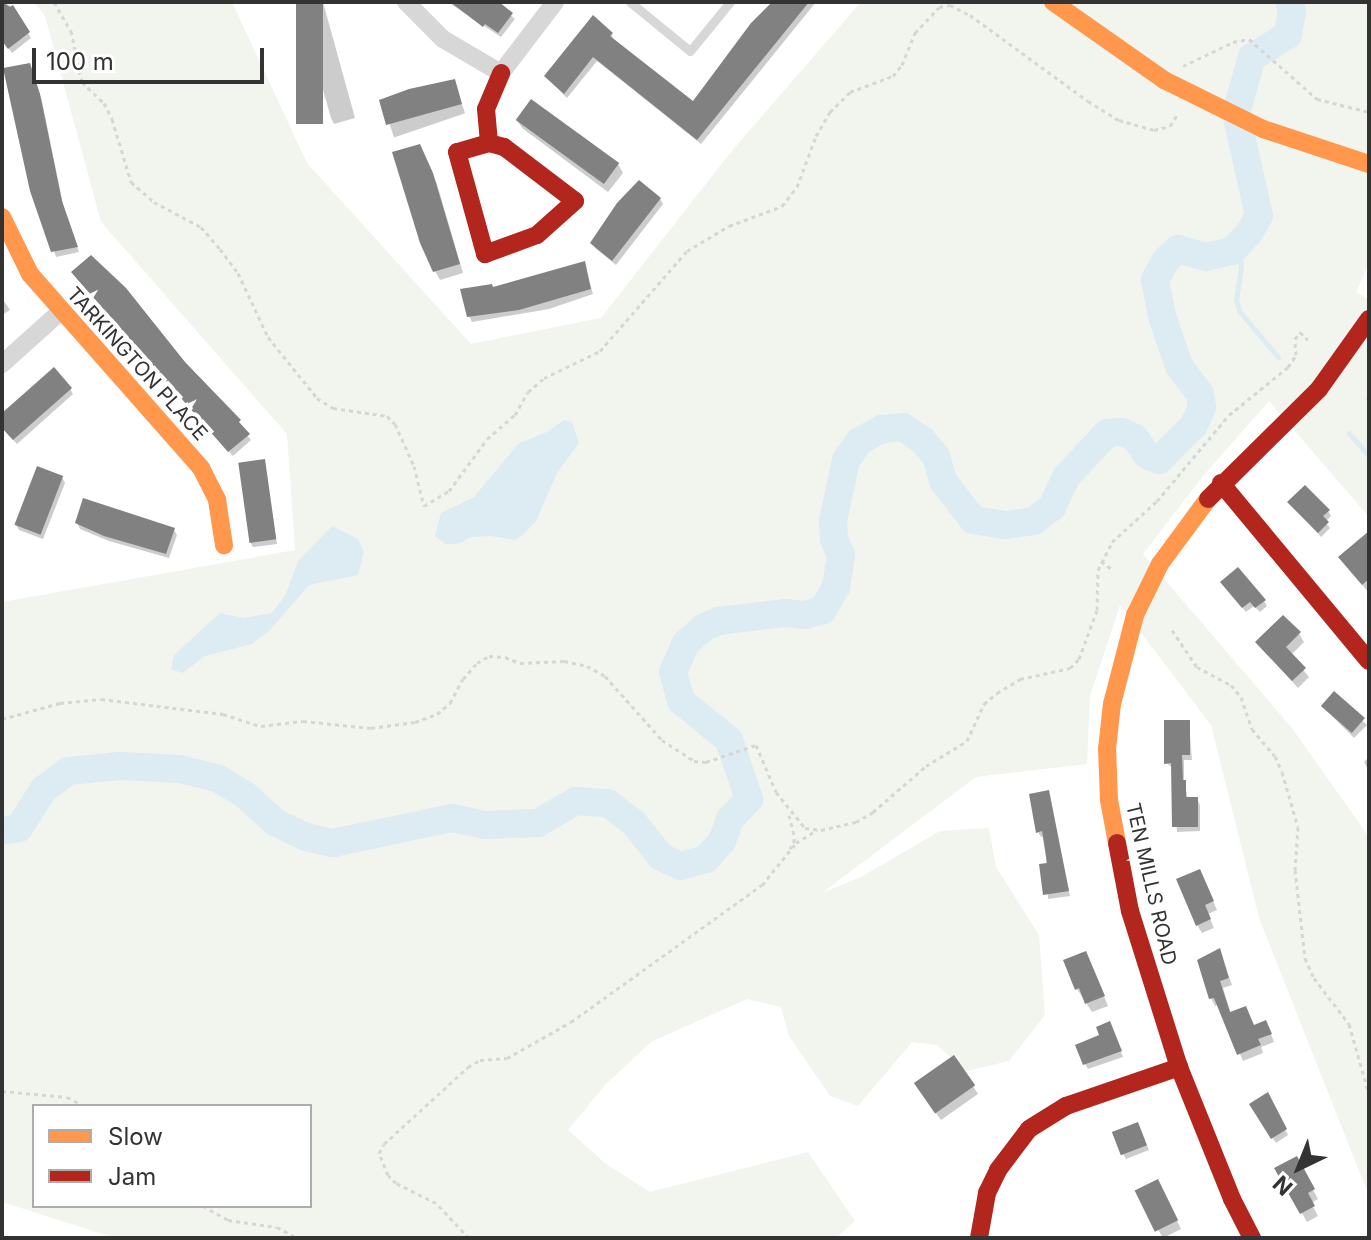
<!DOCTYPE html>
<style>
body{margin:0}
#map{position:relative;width:1371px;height:1240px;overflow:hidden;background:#fff;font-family:Inter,sans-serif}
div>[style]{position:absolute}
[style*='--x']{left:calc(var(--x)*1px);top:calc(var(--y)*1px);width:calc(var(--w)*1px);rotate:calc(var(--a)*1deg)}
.green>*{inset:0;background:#f1f5ed}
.water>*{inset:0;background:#ddebf3}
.shadow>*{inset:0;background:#0003;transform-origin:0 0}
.stream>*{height:5px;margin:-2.5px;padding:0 2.5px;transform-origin:2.5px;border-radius:2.5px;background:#ddebf3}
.river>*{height:28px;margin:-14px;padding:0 14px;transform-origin:14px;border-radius:14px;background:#ddebf3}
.building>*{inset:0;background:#818181;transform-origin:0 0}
.path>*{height:3px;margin-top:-1.5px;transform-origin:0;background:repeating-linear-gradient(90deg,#d6d6d6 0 4px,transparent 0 8px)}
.lane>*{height:9px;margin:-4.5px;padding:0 4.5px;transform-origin:4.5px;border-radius:4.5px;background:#d7d7d7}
.street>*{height:18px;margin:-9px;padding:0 9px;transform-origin:9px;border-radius:9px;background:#d7d7d7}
.slow>*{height:18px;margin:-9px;padding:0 9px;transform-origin:9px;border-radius:9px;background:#ff974d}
.jam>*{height:18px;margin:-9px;padding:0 9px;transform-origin:9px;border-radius:9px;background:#b3261e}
.slow-bridge>*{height:18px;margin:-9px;padding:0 9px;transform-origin:9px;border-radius:9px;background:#ff974d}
span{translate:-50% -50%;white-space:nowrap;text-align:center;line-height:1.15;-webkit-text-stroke:8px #fff;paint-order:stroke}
.street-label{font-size:20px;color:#333}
.frame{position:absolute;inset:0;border:4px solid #333;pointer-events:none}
.legend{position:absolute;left:32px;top:1104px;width:280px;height:104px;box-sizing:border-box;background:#fff;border:2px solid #adadad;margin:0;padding:10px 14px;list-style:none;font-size:24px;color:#333}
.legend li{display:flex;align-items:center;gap:16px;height:40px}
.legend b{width:40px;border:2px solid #adadad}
.north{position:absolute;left:1259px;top:1128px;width:80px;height:80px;-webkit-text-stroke:6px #fff;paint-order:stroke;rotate:223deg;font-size:22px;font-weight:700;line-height:32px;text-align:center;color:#333}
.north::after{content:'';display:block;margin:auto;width:28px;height:36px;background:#333;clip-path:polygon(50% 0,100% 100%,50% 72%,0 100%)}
.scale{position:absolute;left:32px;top:48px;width:232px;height:36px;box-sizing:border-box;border:4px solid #333;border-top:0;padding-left:10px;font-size:24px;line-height:28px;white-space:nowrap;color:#333;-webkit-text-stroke:6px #fff;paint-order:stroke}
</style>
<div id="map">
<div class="green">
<div style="clip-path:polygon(evenodd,34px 2px,232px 2px,307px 163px,471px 344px,601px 318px,730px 153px,861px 2px,1369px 2px,1369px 264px,1356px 292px,1369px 299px,1369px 517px,1269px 401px,1203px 476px,1143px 554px,1292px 728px,1369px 837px,1369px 1196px,1259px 918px,1211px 725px,1120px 605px,1090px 696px,1087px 764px,976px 777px,822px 893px,861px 877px,940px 831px,989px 828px,996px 867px,1039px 935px,1045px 1015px,1009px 1061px,966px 1071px,937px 1045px,912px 1042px,858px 1106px,830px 1096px,789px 1036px,781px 1007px,747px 999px,651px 1042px,605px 1085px,568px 1130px,605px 1163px,650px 1192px,808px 1152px,855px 1221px,836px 1238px,115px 1238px,2px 1202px,2px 602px,295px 550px,287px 434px,101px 222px,45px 16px,34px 2px,34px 1106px,310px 1106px,310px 1206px,34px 1206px,34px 1106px)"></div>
</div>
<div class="water">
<div style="clip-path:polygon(564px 420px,572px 422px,579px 443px,557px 473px,536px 521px,523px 535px,515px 540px,491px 536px,471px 537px,458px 544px,445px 544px,435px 536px,441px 513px,474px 497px,518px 444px,547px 432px)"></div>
<div style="clip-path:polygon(332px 526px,358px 539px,364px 552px,358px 575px,309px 585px,269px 631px,252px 644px,205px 656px,182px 673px,171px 669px,174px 655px,220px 613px,244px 618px,272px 613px,286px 594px,298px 561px)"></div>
</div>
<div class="shadow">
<div style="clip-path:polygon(2px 2px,11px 6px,31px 38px,12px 53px,2px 39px)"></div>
<div style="clip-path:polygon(298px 2px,323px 2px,355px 118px,334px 124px,331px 118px)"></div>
<div style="clip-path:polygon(448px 2px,495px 2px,515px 19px,501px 37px)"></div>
<div style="clip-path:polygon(775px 2px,816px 2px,701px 144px,597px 61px,567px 98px,546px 77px,612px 34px,613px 41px,694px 103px)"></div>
<div style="clip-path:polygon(32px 71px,42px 101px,64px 209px,79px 252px,56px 257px,29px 175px)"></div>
<div style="left:454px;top:81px;width:34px;height:75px;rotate:71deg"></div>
<div style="clip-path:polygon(517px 120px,618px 164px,623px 173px,608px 192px,522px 128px)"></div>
<div style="clip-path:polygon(424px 155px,437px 184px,463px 273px,440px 280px,435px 271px)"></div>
<div style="clip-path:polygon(660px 199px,663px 204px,616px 265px,595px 248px,592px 243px)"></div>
<div style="clip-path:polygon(584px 263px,593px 294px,549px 309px,472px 322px,469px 316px,493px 289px)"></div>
<div style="clip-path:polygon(76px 278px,124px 290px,251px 440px,233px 456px)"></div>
<div style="clip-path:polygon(2px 298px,10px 310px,2px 315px)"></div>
<div style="clip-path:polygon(70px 389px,73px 394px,17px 444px,2px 428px,2px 416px)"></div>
<div style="clip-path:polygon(264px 462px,277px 544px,253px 547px,250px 542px)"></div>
<div style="clip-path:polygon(62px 477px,65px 483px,43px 539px,19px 530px,16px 525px)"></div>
<div style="clip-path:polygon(1290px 503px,1328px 511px,1331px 516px,1325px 522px,1330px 528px,1321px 537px)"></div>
<div style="clip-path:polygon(77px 523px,174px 530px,177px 535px,169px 558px,109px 541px,80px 529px)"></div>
<div style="clip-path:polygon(1369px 550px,1369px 591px,1368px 592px,1340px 557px)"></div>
<div style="clip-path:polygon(1226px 588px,1264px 601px,1267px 606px,1260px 612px,1254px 606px,1246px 612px)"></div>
<div style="clip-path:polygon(1299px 634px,1304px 642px,1291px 655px,1309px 677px,1298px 688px,1257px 643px)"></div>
<div style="clip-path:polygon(1334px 694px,1367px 725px,1354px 738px,1326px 710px)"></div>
<div style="clip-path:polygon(1189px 722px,1192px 760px,1184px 760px,1184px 781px,1188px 799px,1197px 799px,1200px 805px,1200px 831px,1177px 832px,1173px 768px,1166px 763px)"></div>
<div style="clip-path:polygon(1369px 757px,1369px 771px,1364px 762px)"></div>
<div style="clip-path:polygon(1048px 793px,1070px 896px,1048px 899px,1045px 836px,1041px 837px,1038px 832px)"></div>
<div style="clip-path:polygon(1204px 880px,1217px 910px,1208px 914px,1214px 928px,1202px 933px,1197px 925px)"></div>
<div style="clip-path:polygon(1219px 951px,1232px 985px,1223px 988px,1231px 1014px,1254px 1027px,1269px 1029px,1274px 1042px,1261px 1047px,1263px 1053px,1243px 1061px,1219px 1004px,1215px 1006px,1211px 998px)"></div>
<div style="clip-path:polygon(1090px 962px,1108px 1006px,1092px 1012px,1077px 989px)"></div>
<div style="clip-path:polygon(1112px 1029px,1123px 1057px,1088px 1069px,1085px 1064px,1102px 1036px)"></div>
<div style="clip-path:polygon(973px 1086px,978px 1094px,941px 1120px,921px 1092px)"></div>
<div style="clip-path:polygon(1267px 1095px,1288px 1135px,1276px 1143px,1252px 1104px)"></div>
<div style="clip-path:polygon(1140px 1130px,1149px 1150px,1126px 1159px,1123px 1154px)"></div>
<div style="clip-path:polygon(1296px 1158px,1318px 1199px,1311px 1203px,1318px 1216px,1307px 1222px,1277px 1169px)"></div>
<div style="clip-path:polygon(1162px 1190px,1181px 1229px,1163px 1238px,1137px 1193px)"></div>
</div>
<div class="stream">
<div style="--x:1239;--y:244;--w:22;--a:85"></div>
<div style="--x:1241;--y:266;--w:34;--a:98"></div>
<div style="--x:1236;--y:300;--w:13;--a:72"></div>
<div style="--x:1240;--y:312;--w:59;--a:49.8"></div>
<div style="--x:1349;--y:433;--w:30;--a:49"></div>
</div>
<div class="river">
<div style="--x:2;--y:831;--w:17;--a:-10"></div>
<div style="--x:19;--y:828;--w:45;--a:-57.7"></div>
<div style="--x:43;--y:790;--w:31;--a:-37"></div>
<div style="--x:68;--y:771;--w:52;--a:-5.5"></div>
<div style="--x:120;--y:766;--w:60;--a:2.9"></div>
<div style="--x:180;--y:769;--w:38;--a:14"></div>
<div style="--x:217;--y:778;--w:33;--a:31"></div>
<div style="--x:245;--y:795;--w:40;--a:42"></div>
<div style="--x:275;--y:822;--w:34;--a:26"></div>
<div style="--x:306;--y:837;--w:28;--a:13"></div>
<div style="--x:333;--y:843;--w:122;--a:-11.9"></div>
<div style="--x:452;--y:818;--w:33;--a:12"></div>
<div style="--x:484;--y:825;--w:54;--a:-2.1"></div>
<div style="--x:538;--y:823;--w:44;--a:-30.1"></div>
<div style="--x:576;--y:801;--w:32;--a:4"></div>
<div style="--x:608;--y:803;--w:33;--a:38"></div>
<div style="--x:634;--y:823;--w:43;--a:51.5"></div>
<div style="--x:661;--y:857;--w:22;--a:24"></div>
<div style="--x:681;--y:866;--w:26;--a:-16"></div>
<div style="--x:706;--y:859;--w:24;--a:-48"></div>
<div style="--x:722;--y:841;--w:23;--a:-70"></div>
<div style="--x:730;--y:819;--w:28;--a:-46"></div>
<div style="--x:749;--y:799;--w:62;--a:-108.7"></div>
<div style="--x:729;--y:740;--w:62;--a:-140.9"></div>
<div style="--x:681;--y:701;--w:30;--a:-105"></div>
<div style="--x:673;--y:672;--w:32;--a:-66"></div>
<div style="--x:686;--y:643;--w:23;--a:-41"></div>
<div style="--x:703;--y:628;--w:17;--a:-25"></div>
<div style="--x:718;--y:621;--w:67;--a:-6.8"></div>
<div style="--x:785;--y:613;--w:20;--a:6"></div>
<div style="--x:805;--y:615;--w:19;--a:-16"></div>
<div style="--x:823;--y:610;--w:26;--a:-61"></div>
<div style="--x:836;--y:587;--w:32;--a:-81"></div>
<div style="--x:841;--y:555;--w:17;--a:-114"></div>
<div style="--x:834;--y:539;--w:18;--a:-93"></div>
<div style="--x:833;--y:521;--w:62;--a:-78"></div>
<div style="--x:846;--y:460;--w:24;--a:-54"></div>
<div style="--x:860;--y:441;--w:25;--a:-29"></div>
<div style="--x:882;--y:429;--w:21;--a:-5"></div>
<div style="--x:903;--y:427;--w:23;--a:34"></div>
<div style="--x:922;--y:440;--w:21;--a:49"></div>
<div style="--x:936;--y:456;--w:26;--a:74"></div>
<div style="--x:943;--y:481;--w:49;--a:52.4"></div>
<div style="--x:973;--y:520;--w:33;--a:9"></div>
<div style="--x:1006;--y:525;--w:28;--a:-8"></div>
<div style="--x:1034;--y:521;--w:23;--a:-38"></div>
<div style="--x:1052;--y:507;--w:33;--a:-65"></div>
<div style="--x:1066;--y:477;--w:60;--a:-47"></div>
<div style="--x:1107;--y:433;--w:15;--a:-4"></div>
<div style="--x:1122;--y:432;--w:14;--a:25"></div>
<div style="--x:1135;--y:438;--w:21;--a:55"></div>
<div style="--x:1147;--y:455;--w:13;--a:23"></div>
<div style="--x:1159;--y:460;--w:49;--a:-45"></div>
<div style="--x:1194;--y:425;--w:20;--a:-66"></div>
<div style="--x:1202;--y:407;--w:13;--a:-99"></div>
<div style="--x:1200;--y:394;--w:35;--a:-127"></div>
<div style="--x:1179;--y:366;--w:53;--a:-108.8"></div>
<div style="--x:1162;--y:316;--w:37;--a:-101"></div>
<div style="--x:1155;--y:280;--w:23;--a:-61"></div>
<div style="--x:1166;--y:260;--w:16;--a:-43"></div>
<div style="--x:1178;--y:249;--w:29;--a:16"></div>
<div style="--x:1206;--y:257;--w:27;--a:-13"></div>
<div style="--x:1232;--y:251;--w:25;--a:-47"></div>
<div style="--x:1249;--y:233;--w:20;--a:-60"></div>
<div style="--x:1259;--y:216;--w:106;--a:-102.6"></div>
<div style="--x:1236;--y:113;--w:58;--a:-74.1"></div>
<div style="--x:1252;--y:57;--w:42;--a:-31.4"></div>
<div style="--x:1288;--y:35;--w:24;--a:-81"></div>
<div style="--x:1292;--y:11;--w:9;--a:-108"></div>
</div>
<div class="building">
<div style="clip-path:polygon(2px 2px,10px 7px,13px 5px,30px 32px,8px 49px,2px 41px)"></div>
<div style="left:296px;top:2px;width:27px;height:122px"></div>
<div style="clip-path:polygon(450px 2px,499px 2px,513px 13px,498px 33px,485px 24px,483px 27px)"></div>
<div style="clip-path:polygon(772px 2px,809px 2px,697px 140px,593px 57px,564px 94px,544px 76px,593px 15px,613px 33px,610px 36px,693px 101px,751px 23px)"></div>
<div style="clip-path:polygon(30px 63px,40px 94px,62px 201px,78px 247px,51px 252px,30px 191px,3px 68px)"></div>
<div style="clip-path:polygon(455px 79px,462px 104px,386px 125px,379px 100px,409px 89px)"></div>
<div style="left:531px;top:99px;width:109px;height:26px;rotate:36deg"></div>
<div style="clip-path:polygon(420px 144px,433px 173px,460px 264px,433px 272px,420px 243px,392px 152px)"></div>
<div style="clip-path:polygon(639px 180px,661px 198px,612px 261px,590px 243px,617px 203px)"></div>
<div style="clip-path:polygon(91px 255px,126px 288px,185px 362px,241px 420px,239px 422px,250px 434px,228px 452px,71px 272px)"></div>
<div style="clip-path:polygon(585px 261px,591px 289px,519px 310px,467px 317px,460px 289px,492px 284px,493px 287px)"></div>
<div style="clip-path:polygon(54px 367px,72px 388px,13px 440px,2px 428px,2px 413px)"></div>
<div style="left:265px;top:459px;width:81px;height:27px;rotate:82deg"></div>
<div style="left:37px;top:466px;width:28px;height:63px;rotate:21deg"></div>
<div style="clip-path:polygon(1305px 485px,1330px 510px,1323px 516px,1329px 522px,1318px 533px,1287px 502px)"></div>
<div style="clip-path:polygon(83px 498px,175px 528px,166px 554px,104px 536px,75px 523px)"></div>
<div style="clip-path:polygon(1369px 531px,1369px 579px,1362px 585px,1338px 557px)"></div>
<div style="clip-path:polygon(1238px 567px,1266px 600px,1255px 608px,1250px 602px,1242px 608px,1220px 582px)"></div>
<div style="clip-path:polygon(1283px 615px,1301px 632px,1286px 647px,1306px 668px,1292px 681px,1255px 642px)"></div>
<div style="left:1334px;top:691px;width:41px;height:20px;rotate:41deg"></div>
<div style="clip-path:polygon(1164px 720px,1190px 720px,1190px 755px,1182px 755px,1183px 780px,1186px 780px,1186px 797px,1198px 797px,1198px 827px,1172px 827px,1171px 763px,1164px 764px)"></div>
<div style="clip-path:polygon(1049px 790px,1069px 891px,1043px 895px,1039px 864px,1047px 863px,1042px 831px,1036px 833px,1029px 794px)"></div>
<div style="clip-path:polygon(1200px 869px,1214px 901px,1205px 905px,1211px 919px,1196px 926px,1176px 879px)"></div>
<div style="clip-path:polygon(1220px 948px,1229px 978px,1220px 981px,1230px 1012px,1246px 1006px,1254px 1025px,1266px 1020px,1272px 1034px,1258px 1039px,1261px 1045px,1237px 1055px,1214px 998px,1209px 999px,1197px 960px)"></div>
<div style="clip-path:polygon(1086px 951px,1105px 996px,1085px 1004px,1079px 988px,1075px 990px,1063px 960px)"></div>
<div style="clip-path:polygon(1110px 1021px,1122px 1051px,1083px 1065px,1075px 1045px,1099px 1035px,1096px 1027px)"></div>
<div style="left:954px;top:1055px;width:37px;height:49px;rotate:55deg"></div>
<div style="clip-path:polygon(1268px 1092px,1287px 1129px,1271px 1139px,1249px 1104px)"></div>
<div style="left:1138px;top:1122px;width:25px;height:28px;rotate:69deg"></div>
<div style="clip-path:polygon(1297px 1156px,1315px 1189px,1308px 1193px,1315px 1206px,1300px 1214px,1274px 1168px)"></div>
<div style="left:1158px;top:1179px;width:46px;height:26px;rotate:64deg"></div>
</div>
<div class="path">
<div style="--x:54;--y:2;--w:34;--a:60"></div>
<div style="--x:71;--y:31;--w:52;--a:77.8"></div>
<div style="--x:82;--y:82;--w:30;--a:44"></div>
<div style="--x:104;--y:103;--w:18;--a:63"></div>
<div style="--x:112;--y:119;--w:66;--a:73.2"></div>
<div style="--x:131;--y:182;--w:30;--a:41"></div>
<div style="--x:154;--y:202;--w:53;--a:28"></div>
<div style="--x:201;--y:227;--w:29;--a:49"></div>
<div style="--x:220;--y:249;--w:30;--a:53"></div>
<div style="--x:238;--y:273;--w:71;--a:64.9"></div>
<div style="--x:268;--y:337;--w:78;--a:51.2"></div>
<div style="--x:317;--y:398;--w:19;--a:32"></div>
<div style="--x:333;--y:408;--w:55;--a:8.4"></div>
<div style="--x:387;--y:416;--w:11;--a:45"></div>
<div style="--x:395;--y:424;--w:46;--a:65.7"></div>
<div style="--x:414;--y:466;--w:41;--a:76"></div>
<div style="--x:424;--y:506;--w:29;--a:-31"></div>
<div style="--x:449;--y:491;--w:64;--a:-53.8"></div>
<div style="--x:487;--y:439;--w:37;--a:-41"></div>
<div style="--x:515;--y:415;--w:26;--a:-61"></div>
<div style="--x:528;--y:392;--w:21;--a:-41"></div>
<div style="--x:544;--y:378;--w:62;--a:-25.7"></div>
<div style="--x:600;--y:351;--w:133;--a:-49"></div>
<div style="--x:687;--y:251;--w:49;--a:-30.8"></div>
<div style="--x:729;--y:226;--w:57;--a:-20.7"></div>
<div style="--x:782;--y:206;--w:24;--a:-52"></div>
<div style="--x:797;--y:187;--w:54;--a:-69.6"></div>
<div style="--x:816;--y:136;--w:28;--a:-60"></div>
<div style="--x:830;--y:112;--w:28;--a:-45"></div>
<div style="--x:850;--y:92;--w:46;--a:-20.4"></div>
<div style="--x:893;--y:76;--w:14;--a:-51"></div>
<div style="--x:902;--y:65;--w:35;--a:-68"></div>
<div style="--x:915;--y:33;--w:35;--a:-47"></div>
<div style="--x:939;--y:7;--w:11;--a:-10"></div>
<div style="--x:950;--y:5;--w:22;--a:27"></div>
<div style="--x:970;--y:15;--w:146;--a:36.1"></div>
<div style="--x:1088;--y:101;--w:36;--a:32"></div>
<div style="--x:1119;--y:120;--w:36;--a:16"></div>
<div style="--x:1154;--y:130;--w:16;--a:-14"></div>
<div style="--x:1170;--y:126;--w:13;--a:-58"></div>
<div style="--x:1183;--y:66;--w:55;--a:-25.6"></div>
<div style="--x:1233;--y:42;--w:16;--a:-11"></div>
<div style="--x:1249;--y:39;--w:91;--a:41.4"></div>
<div style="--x:1317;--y:99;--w:54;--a:14"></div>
<div style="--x:1367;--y:397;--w:3;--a:45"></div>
<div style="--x:1101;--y:561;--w:15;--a:37"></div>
<div style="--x:1172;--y:630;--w:45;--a:56"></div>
<div style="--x:1197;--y:667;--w:38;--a:28"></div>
<div style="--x:1231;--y:685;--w:16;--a:50"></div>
<div style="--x:1241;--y:697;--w:34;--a:71"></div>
<div style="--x:1252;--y:729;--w:35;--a:50"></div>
<div style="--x:1275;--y:756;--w:17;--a:66"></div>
<div style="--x:1282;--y:772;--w:57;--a:73.8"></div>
<div style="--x:1298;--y:827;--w:43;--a:94"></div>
<div style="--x:1295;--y:870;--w:89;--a:83.5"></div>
<div style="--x:1305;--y:958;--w:22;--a:66"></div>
<div style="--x:1314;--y:978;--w:58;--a:52.7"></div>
<div style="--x:1349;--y:1024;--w:73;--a:74.1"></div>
<div style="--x:2;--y:719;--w:60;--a:-15.4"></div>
<div style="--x:60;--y:703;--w:41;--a:-5.6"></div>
<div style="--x:101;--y:699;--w:123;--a:7"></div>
<div style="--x:223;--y:714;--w:40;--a:18"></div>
<div style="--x:261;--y:726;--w:42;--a:-6.8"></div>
<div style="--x:303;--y:721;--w:68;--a:5.9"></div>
<div style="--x:371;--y:728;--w:44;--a:-7.8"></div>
<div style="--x:415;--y:722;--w:23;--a:-20"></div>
<div style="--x:437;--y:714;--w:17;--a:-40"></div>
<div style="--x:450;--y:703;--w:27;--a:-62"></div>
<div style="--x:463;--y:679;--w:21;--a:-49"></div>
<div style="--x:477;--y:663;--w:14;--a:-30"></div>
<div style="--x:489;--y:656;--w:16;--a:4"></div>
<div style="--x:505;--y:657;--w:16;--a:22"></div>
<div style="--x:520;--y:663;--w:44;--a:-2.6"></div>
<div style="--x:564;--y:661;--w:24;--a:12"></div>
<div style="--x:587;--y:666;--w:21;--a:29"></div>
<div style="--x:605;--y:676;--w:86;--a:48.3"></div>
<div style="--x:662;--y:740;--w:38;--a:33"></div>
<div style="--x:694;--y:761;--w:12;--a:5"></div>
<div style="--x:706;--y:762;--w:53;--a:-18.8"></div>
<div style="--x:756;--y:745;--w:51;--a:66.9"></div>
<div style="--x:776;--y:792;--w:46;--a:51.1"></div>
<div style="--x:805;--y:828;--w:16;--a:7"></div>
<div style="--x:821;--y:830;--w:36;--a:-13"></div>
<div style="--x:856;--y:822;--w:20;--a:-30"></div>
<div style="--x:873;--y:812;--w:70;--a:-41"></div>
<div style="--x:926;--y:766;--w:48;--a:-31.4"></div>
<div style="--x:967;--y:741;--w:41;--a:-65.3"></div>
<div style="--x:984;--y:704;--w:17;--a:-40"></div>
<div style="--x:997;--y:693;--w:27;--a:-31"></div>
<div style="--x:1020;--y:679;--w:51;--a:-12.4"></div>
<div style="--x:1070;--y:668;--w:13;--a:-45"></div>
<div style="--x:1079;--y:659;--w:52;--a:-69.8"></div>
<div style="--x:1097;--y:610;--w:40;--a:-88.6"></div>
<div style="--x:1098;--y:570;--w:31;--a:-63"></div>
<div style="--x:1112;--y:542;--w:61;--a:-42.3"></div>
<div style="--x:1157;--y:501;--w:112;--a:-50.1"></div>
<div style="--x:1229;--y:415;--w:76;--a:-39.1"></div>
<div style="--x:1288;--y:367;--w:14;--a:-56"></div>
<div style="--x:1296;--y:355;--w:16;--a:-94"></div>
<div style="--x:1295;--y:339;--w:9;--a:-54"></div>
<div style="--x:1300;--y:332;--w:11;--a:45"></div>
<div style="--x:789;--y:815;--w:25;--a:76"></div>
<div style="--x:795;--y:839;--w:11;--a:117"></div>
<div style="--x:2;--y:1091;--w:65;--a:5.3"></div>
<div style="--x:67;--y:1097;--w:19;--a:28"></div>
<div style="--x:203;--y:1206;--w:29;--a:29"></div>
<div style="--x:228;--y:1220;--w:49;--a:8.1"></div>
<div style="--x:277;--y:1227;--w:23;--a:29"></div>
<div style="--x:469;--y:1238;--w:48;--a:-133.3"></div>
<div style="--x:436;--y:1203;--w:45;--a:-153.4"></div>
<div style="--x:396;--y:1183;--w:11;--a:-135"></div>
<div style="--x:388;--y:1175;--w:24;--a:-112"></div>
<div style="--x:379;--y:1153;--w:10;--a:-61"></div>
<div style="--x:384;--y:1144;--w:114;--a:-42.5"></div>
<div style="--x:468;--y:1067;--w:14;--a:-30"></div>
<div style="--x:480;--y:1060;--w:27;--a:-4"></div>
<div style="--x:507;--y:1058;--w:73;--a:-29.4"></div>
<div style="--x:571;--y:1022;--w:235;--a:-35.7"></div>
<div style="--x:762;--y:885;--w:54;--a:-51"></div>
<div style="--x:796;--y:843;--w:25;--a:-32"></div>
</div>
<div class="lane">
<div style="--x:630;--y:2;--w:77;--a:39.2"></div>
<div style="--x:690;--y:51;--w:63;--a:-50.8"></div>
</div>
<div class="street">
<div style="--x:406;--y:2;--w:52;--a:45"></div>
<div style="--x:443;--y:39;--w:67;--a:30.4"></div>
<div style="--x:501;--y:73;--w:89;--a:-52.7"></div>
<div style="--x:2;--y:364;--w:78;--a:-41.9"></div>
</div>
<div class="slow">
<div style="--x:1053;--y:2;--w:136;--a:35.1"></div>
<div style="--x:1263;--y:129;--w:112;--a:18.3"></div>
<div style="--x:2;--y:217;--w:64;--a:63.8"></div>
<div style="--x:30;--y:274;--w:259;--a:48.6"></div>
<div style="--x:201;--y:468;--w:36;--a:63"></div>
<div style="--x:217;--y:500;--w:46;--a:81.2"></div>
<div style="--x:1117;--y:843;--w:44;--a:-100.5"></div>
<div style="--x:1109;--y:800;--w:51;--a:-92.2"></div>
<div style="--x:1107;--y:749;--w:45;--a:-83.7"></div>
<div style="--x:1112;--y:704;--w:92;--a:-75.5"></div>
<div style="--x:1135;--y:615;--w:57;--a:-63.9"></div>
<div style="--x:1160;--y:564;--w:81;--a:-53.6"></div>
</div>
<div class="jam">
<div style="--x:489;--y:143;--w:33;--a:164"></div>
<div style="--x:457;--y:152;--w:106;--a:74.6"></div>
<div style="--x:485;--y:254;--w:55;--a:-20.1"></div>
<div style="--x:537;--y:235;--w:51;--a:-41.8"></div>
<div style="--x:575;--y:201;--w:89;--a:-142.7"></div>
<div style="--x:504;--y:147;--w:16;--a:-165"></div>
<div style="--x:489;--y:143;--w:34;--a:-95"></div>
<div style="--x:486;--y:109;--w:39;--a:-67"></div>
<div style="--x:1221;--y:483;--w:231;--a:50.3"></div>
<div style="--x:1208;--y:499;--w:156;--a:-44.7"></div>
<div style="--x:1319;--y:389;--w:86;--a:-54.5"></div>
<div style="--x:1117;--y:843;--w:69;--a:79.2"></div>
<div style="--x:1130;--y:911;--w:164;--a:72.6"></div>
<div style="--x:1179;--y:1067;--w:142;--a:68.1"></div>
<div style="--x:1232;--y:1199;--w:44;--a:62.9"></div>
<div style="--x:979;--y:1238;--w:46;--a:-79.9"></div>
<div style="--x:987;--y:1193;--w:25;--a:-64"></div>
<div style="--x:998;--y:1170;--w:51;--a:-52.9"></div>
<div style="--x:1029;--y:1129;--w:44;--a:-31.9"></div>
<div style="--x:1066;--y:1106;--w:120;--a:-19"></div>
</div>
<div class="slow-bridge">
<div style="--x:1164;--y:80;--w:110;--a:26.3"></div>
</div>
<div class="street-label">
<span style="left:137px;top:364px;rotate:48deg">TARKINGTON PLACE</span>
<span style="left:1151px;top:884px;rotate:77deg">TEN MILLS ROAD</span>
</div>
<div class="frame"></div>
<ul class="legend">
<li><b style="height:10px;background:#ff974d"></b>Slow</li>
<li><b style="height:10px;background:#b3261e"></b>Jam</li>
</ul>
<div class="north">N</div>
<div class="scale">100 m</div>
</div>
